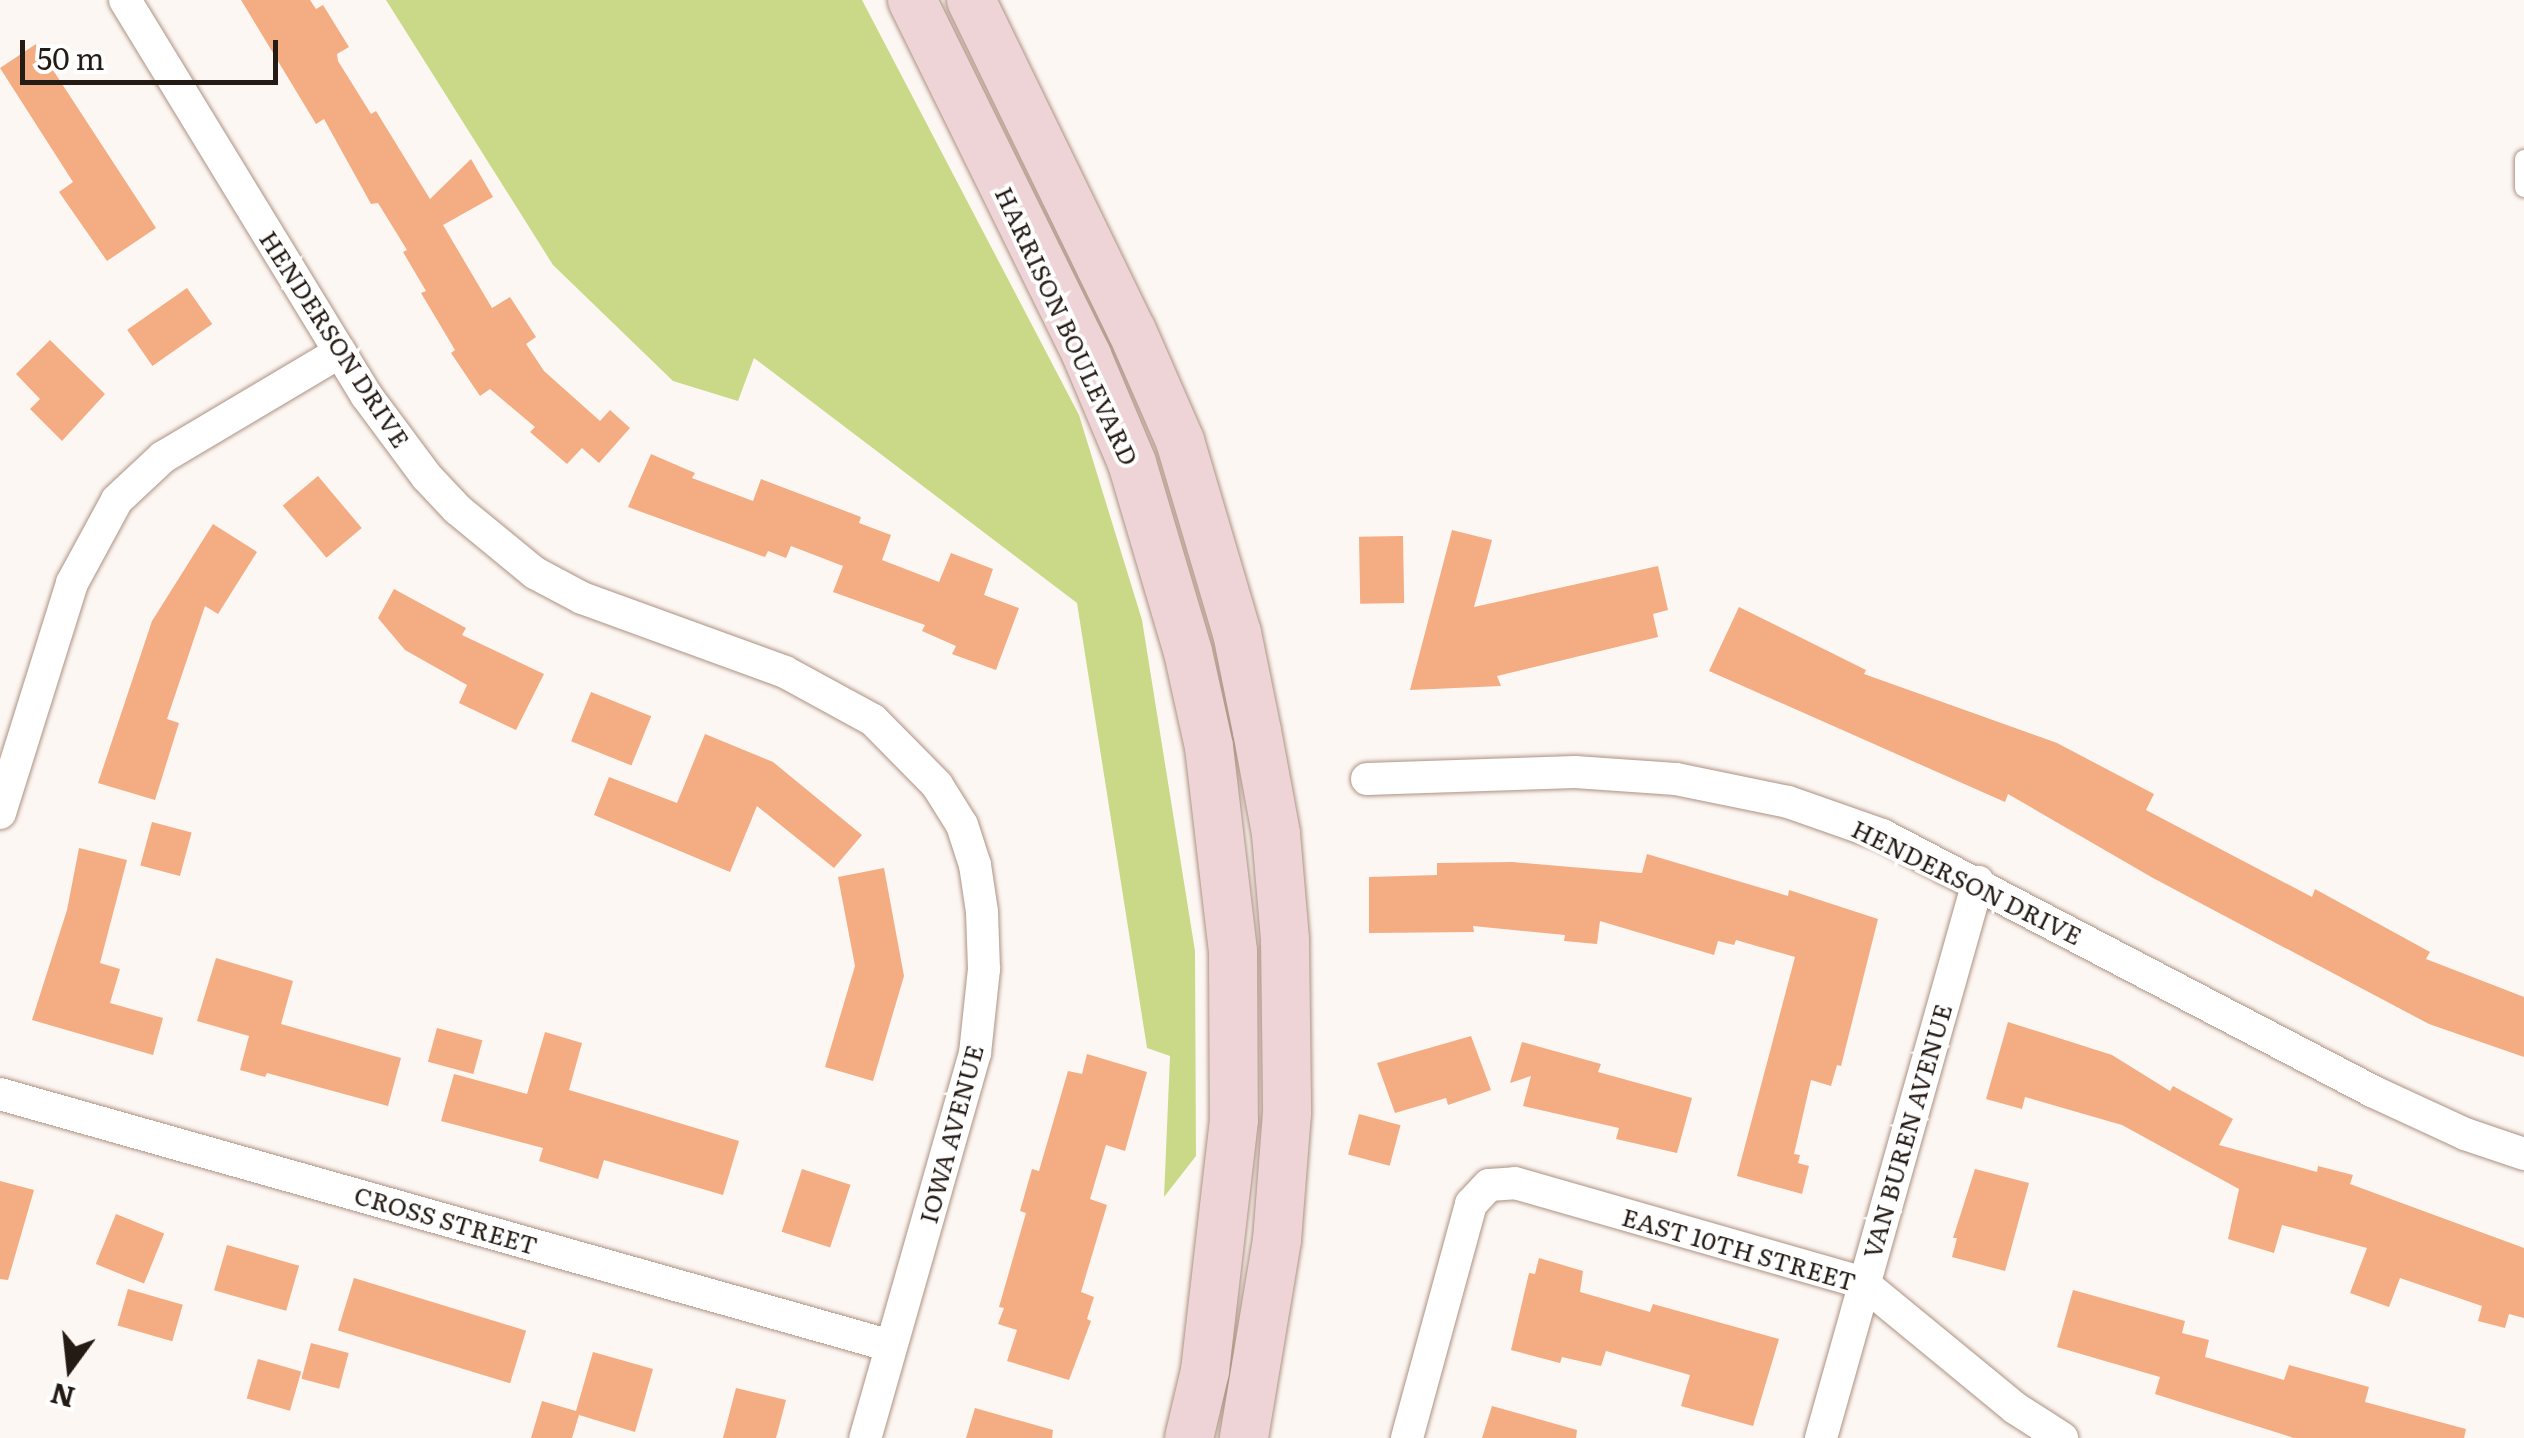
<!DOCTYPE html>
<style>
body{margin:0}
#map{position:relative;width:2524px;height:1438px;overflow:hidden;background:#fdf7f3;font-family:Literata,serif}
div>[style]{position:absolute}
[style*='--x']{left:calc(var(--x)*1px);top:calc(var(--y)*1px);width:calc(var(--w)*1px);rotate:calc(var(--a)*1deg)}
.green>*{inset:0;background:#cad987}
.building>*{inset:0;background:#f4ac82;transform-origin:0 0}
.roads{filter:drop-shadow(0 0 2px #ad9283) drop-shadow(0 0 2px #ad9283)}
.lane>*{height:18px;margin:-9px;padding:0 9px;transform-origin:9px;border-radius:9px;background:#fff}
.street>*{height:32px;margin:-16px;padding:0 16px;transform-origin:16px;border-radius:16px;background:#fff}
.secondary>*{height:48px;margin:-24px;padding:0 24px;transform-origin:24px;border-radius:24px;background:#eed4d6}
span{translate:-50% -50%;white-space:nowrap;text-align:center;line-height:1.15;-webkit-text-stroke:8px #fff;paint-order:stroke}
.street-label{font-size:25px;color:#251b15}
.north{position:absolute;left:20px;top:1318px;width:100px;height:100px;-webkit-text-stroke:8px #fff;paint-order:stroke;rotate:195deg;font-size:28px;font-weight:700;line-height:40px;text-align:center;color:#251b15}
.north::after{content:'';display:block;margin:auto;width:35px;height:45px;background:#251b15;clip-path:polygon(50% 0,100% 100%,50% 72%,0 100%)}
.scale{position:absolute;left:20px;top:40px;width:258px;height:45px;box-sizing:border-box;border:5px solid #251b15;border-top:0;padding-left:12px;font-size:30px;line-height:35px;white-space:nowrap;color:#251b15;-webkit-text-stroke:8px #fff;paint-order:stroke}
</style>
<div id="map">
<div class="green">
<div style="clip-path:polygon(386px 0,862px 0,1079px 415px,1142px 620px,1195px 951px,1196px 1156px,1164px 1197px,1170px 1056px,1147px 1048px,1077px 603px,754px 358px,738px 401px,673px 381px,553px 265px)"></div>
</div>
<div class="building">
<div style="clip-path:polygon(241px 0,310px 0,316px 9px,323px 5px,349px 47px,337px 54px,338px 61px,371px 114px,376px 111px,430px 199px,471px 159px,493px 197px,443px 225px,492px 308px,510px 297px,536px 337px,526px 344px,544px 371px,600px 421px,610px 410px,630px 428px,599px 463px,582px 448px,567px 464px,530px 432px,535px 427px,490px 389px,480px 396px,451px 353px,455px 350px,421px 293px,426px 291px,403px 252px,407px 250px,378px 203px,371px 204px,324px 119px,316px 124px)"></div>
<div style="clip-path:polygon(36px 44px,156px 228px,107px 261px,59px 192px,73px 182px,0 68px)"></div>
<div style="left:187px;top:288px;width:44px;height:73px;rotate:55deg"></div>
<div style="clip-path:polygon(50px 340px,105px 394px,62px 441px,30px 409px,40px 399px,16px 374px)"></div>
<div style="clip-path:polygon(651px 454px,695px 473px,692px 478px,753px 501px,761px 479px,861px 517px,859px 523px,891px 535px,882px 560px,939px 582px,951px 553px,993px 569px,984px 595px,1019px 608px,996px 670px,952px 654px,956px 646px,922px 631px,925px 625px,833px 592px,843px 566px,791px 546px,786px 558px,768px 551px,765px 557px,628px 507px)"></div>
<div style="left:318px;top:476px;width:68px;height:46px;rotate:50deg"></div>
<div style="clip-path:polygon(213px 524px,257px 552px,218px 614px,205px 606px,167px 719px,179px 723px,155px 800px,98px 783px,152px 621px)"></div>
<div style="clip-path:polygon(1452px 530px,1492px 540px,1474px 607px,1658px 566px,1668px 610px,1653px 614px,1658px 637px,1497px 676px,1501px 686px,1410px 690px)"></div>
<div style="left:1403px;top:536px;width:67px;height:44px;rotate:89deg"></div>
<div style="clip-path:polygon(394px 589px,466px 628px,462px 635px,544px 674px,516px 730px,459px 703px,467px 685px,405px 650px,378px 618px)"></div>
<div style="clip-path:polygon(1739px 607px,1866px 670px,1864px 674px,2057px 743px,2154px 794px,2146px 810px,2312px 897px,2315px 889px,2430px 952px,2426px 959px,2524px 997px,2524px 1057px,2429px 1024px,2153px 878px,2008px 794px,2005px 802px,1709px 671px)"></div>
<div style="left:591px;top:692px;width:65px;height:53px;rotate:22deg"></div>
<div style="clip-path:polygon(705px 734px,773px 762px,862px 835px,834px 868px,757px 806px,730px 872px,594px 815px,609px 777px,677px 803px)"></div>
<div style="left:152px;top:822px;width:41px;height:45px;rotate:15deg"></div>
<div style="clip-path:polygon(79px 848px,127px 860px,100px 963px,120px 969px,110px 1003px,163px 1018px,153px 1055px,32px 1020px,67px 910px)"></div>
<div style="clip-path:polygon(1647px 854px,1788px 896px,1789px 890px,1878px 919px,1841px 1066px,1837px 1065px,1831px 1086px,1811px 1080px,1794px 1154px,1800px 1155px,1798px 1163px,1809px 1166px,1802px 1194px,1737px 1176px,1795px 957px,1736px 940px,1734px 945px,1718px 941px,1714px 955px,1600px 921px,1597px 944px,1564px 941px,1565px 935px,1473px 926px,1474px 932px,1369px 933px,1369px 877px,1437px 875px,1437px 863px,1512px 862px,1642px 873px)"></div>
<div style="clip-path:polygon(884px 868px,904px 976px,873px 1081px,825px 1067px,855px 966px,838px 877px)"></div>
<div style="clip-path:polygon(216px 958px,293px 981px,281px 1024px,401px 1058px,388px 1106px,267px 1073px,265px 1077px,240px 1070px,249px 1036px,197px 1021px)"></div>
<div style="clip-path:polygon(2008px 1022px,2112px 1055px,2170px 1091px,2173px 1086px,2233px 1119px,2219px 1145px,2317px 1172px,2318px 1166px,2353px 1175px,2350px 1184px,2524px 1248px,2524px 1318px,2509px 1314px,2505px 1328px,2478px 1321px,2482px 1306px,2400px 1278px,2389px 1307px,2350px 1293px,2367px 1248px,2282px 1225px,2274px 1253px,2228px 1239px,2239px 1189px,2122px 1125px,2025px 1097px,2022px 1109px,1986px 1099px)"></div>
<div style="left:437px;top:1028px;width:47px;height:35px;rotate:15deg"></div>
<div style="clip-path:polygon(545px 1032px,582px 1043px,569px 1090px,739px 1141px,723px 1195px,604px 1160px,598px 1179px,539px 1161px,543px 1148px,441px 1121px,454px 1074px,527px 1094px)"></div>
<div style="clip-path:polygon(1471px 1036px,1491px 1090px,1448px 1105px,1446px 1098px,1395px 1113px,1377px 1063px)"></div>
<div style="clip-path:polygon(1522px 1042px,1601px 1064px,1598px 1072px,1692px 1098px,1677px 1153px,1616px 1139px,1619px 1128px,1523px 1106px,1531px 1076px,1510px 1083px)"></div>
<div style="clip-path:polygon(1087px 1054px,1147px 1072px,1125px 1151px,1106px 1145px,1090px 1199px,1107px 1205px,1081px 1292px,1094px 1297px,1087px 1319px,1091px 1321px,1069px 1380px,1007px 1361px,1017px 1330px,998px 1324px,1004px 1308px,999px 1307px,1026px 1213px,1020px 1211px,1032px 1169px,1039px 1171px,1068px 1071px,1082px 1074px)"></div>
<div style="left:1359px;top:1114px;width:43px;height:42px;rotate:15deg"></div>
<div style="left:802px;top:1169px;width:51px;height:66px;rotate:18deg"></div>
<div style="clip-path:polygon(1975px 1169px,2029px 1183px,2005px 1271px,1952px 1257px,1957px 1238px,1953px 1238px)"></div>
<div style="clip-path:polygon(0 1181px,34px 1190px,8px 1280px,0 1279px)"></div>
<div style="left:116px;top:1214px;width:52px;height:54px;rotate:22deg"></div>
<div style="left:227px;top:1245px;width:75px;height:47px;rotate:16deg"></div>
<div style="clip-path:polygon(1539px 1258px,1583px 1271px,1580px 1292px,1650px 1312px,1653px 1304px,1779px 1339px,1753px 1426px,1681px 1406px,1690px 1375px,1606px 1351px,1601px 1366px,1562px 1357px,1560px 1363px,1511px 1350px,1529px 1273px,1535px 1274px)"></div>
<div style="left:354px;top:1278px;width:180px;height:55px;rotate:17deg"></div>
<div style="left:128px;top:1289px;width:57px;height:38px;rotate:16deg"></div>
<div style="clip-path:polygon(2073px 1290px,2185px 1321px,2182px 1333px,2209px 1340px,2205px 1357px,2284px 1380px,2289px 1365px,2369px 1387px,2365px 1402px,2466px 1429px,2464px 1438px,2294px 1438px,2155px 1394px,2160px 1377px,2057px 1347px)"></div>
<div style="left:311px;top:1343px;width:39px;height:37px;rotate:15deg"></div>
<div style="clip-path:polygon(593px 1352px,653px 1369px,635px 1432px,579px 1415px,572px 1438px,531px 1438px,542px 1401px,576px 1411px)"></div>
<div style="left:258px;top:1359px;width:45px;height:41px;rotate:16deg"></div>
<div style="clip-path:polygon(736px 1388px,786px 1400px,776px 1438px,723px 1438px)"></div>
<div style="clip-path:polygon(1492px 1406px,1577px 1430px,1576px 1438px,1482px 1438px)"></div>
<div style="clip-path:polygon(975px 1408px,1053px 1430px,1052px 1438px,966px 1438px)"></div>
</div>
<div class="roads">
<div class="lane">
<div style="--x:2524;--y:159;--w:29;--a:90"></div>
</div>
<div class="street">
<div style="--x:125;--y:0;--w:463;--a:58.6"></div>
<div style="--x:366;--y:395;--w:102;--a:53.4"></div>
<div style="--x:427;--y:477;--w:44;--a:46.8"></div>
<div style="--x:457;--y:509;--w:101;--a:39.4"></div>
<div style="--x:535;--y:573;--w:53;--a:28"></div>
<div style="--x:582;--y:598;--w:216;--a:20"></div>
<div style="--x:785;--y:672;--w:100;--a:28.6"></div>
<div style="--x:873;--y:720;--w:91;--a:45.4"></div>
<div style="--x:937;--y:785;--w:47;--a:58"></div>
<div style="--x:962;--y:825;--w:42;--a:72"></div>
<div style="--x:975;--y:865;--w:48;--a:81.5"></div>
<div style="--x:982;--y:912;--w:57;--a:88"></div>
<div style="--x:984;--y:969;--w:84;--a:96.1"></div>
<div style="--x:975;--y:1053;--w:400;--a:105.9"></div>
<div style="--x:1367;--y:779;--w:208;--a:-1.9"></div>
<div style="--x:1575;--y:772;--w:101;--a:4"></div>
<div style="--x:1676;--y:779;--w:114;--a:11.6"></div>
<div style="--x:1788;--y:802;--w:100;--a:19.3"></div>
<div style="--x:1882;--y:835;--w:553;--a:27.58"></div>
<div style="--x:2372;--y:1091;--w:102;--a:24.8"></div>
<div style="--x:2465;--y:1134;--w:62;--a:18.7"></div>
<div style="--x:0;--y:813;--w:241;--a:-72.6"></div>
<div style="--x:72;--y:583;--w:94;--a:-61.5"></div>
<div style="--x:117;--y:500;--w:63;--a:-43.1"></div>
<div style="--x:163;--y:457;--w:206;--a:-30.7"></div>
<div style="--x:0;--y:1094;--w:926;--a:15.79"></div>
<div style="--x:1407;--y:1438;--w:243;--a:-74.7"></div>
<div style="--x:1471;--y:1204;--w:26;--a:-47"></div>
<div style="--x:1489;--y:1185;--w:26;--a:-4"></div>
<div style="--x:1515;--y:1183;--w:362;--a:16"></div>
<div style="--x:1863;--y:1283;--w:197;--a:39.4"></div>
<div style="--x:2015;--y:1408;--w:56;--a:32.6"></div>
<div style="--x:1821;--y:1438;--w:578;--a:-74.23"></div>
</div>
<div class="secondary">
<div style="--x:912;--y:0;--w:397;--a:63.8"></div>
<div style="--x:1087;--y:356;--w:116;--a:67.2"></div>
<div style="--x:1132;--y:463;--w:197;--a:73.5"></div>
<div style="--x:1188;--y:652;--w:97;--a:77.5"></div>
<div style="--x:1209;--y:747;--w:205;--a:83.3"></div>
<div style="--x:1233;--y:951;--w:169;--a:89.7"></div>
<div style="--x:1234;--y:1120;--w:253;--a:96.6"></div>
<div style="--x:1205;--y:1371;--w:69;--a:103.4"></div>
<div style="--x:971;--y:0;--w:368;--a:64.1"></div>
<div style="--x:1132;--y:331;--w:120;--a:66.4"></div>
<div style="--x:1180;--y:441;--w:200;--a:73.5"></div>
<div style="--x:1237;--y:633;--w:100;--a:78.5"></div>
<div style="--x:1257;--y:731;--w:105;--a:79.5"></div>
<div style="--x:1276;--y:834;--w:106;--a:85.1"></div>
<div style="--x:1285;--y:940;--w:173;--a:89.3"></div>
<div style="--x:1287;--y:1113;--w:127;--a:94.5"></div>
<div style="--x:1277;--y:1240;--w:201;--a:99.5"></div>
</div>
</div>
<div class="street-label">
<span style="left:1067px;top:326px;rotate:65deg">HARRISON BOULEVARD</span>
<span style="left:335px;top:339px;rotate:57deg">HENDERSON DRIVE</span>
<span style="left:1967px;top:882px;rotate:26deg">HENDERSON DRIVE</span>
<span style="left:1907px;top:1131px;rotate:-74deg">VAN BUREN AVENUE</span>
<span style="left:951px;top:1134px;rotate:-75deg">IOWA AVENUE</span>
<span style="left:446px;top:1220px;rotate:16deg">CROSS STREET</span>
<span style="left:1739px;top:1249px;rotate:16deg">EAST 10TH STREET</span>
</div>
<div class="north">N</div>
<div class="scale">50 m</div>
</div>
